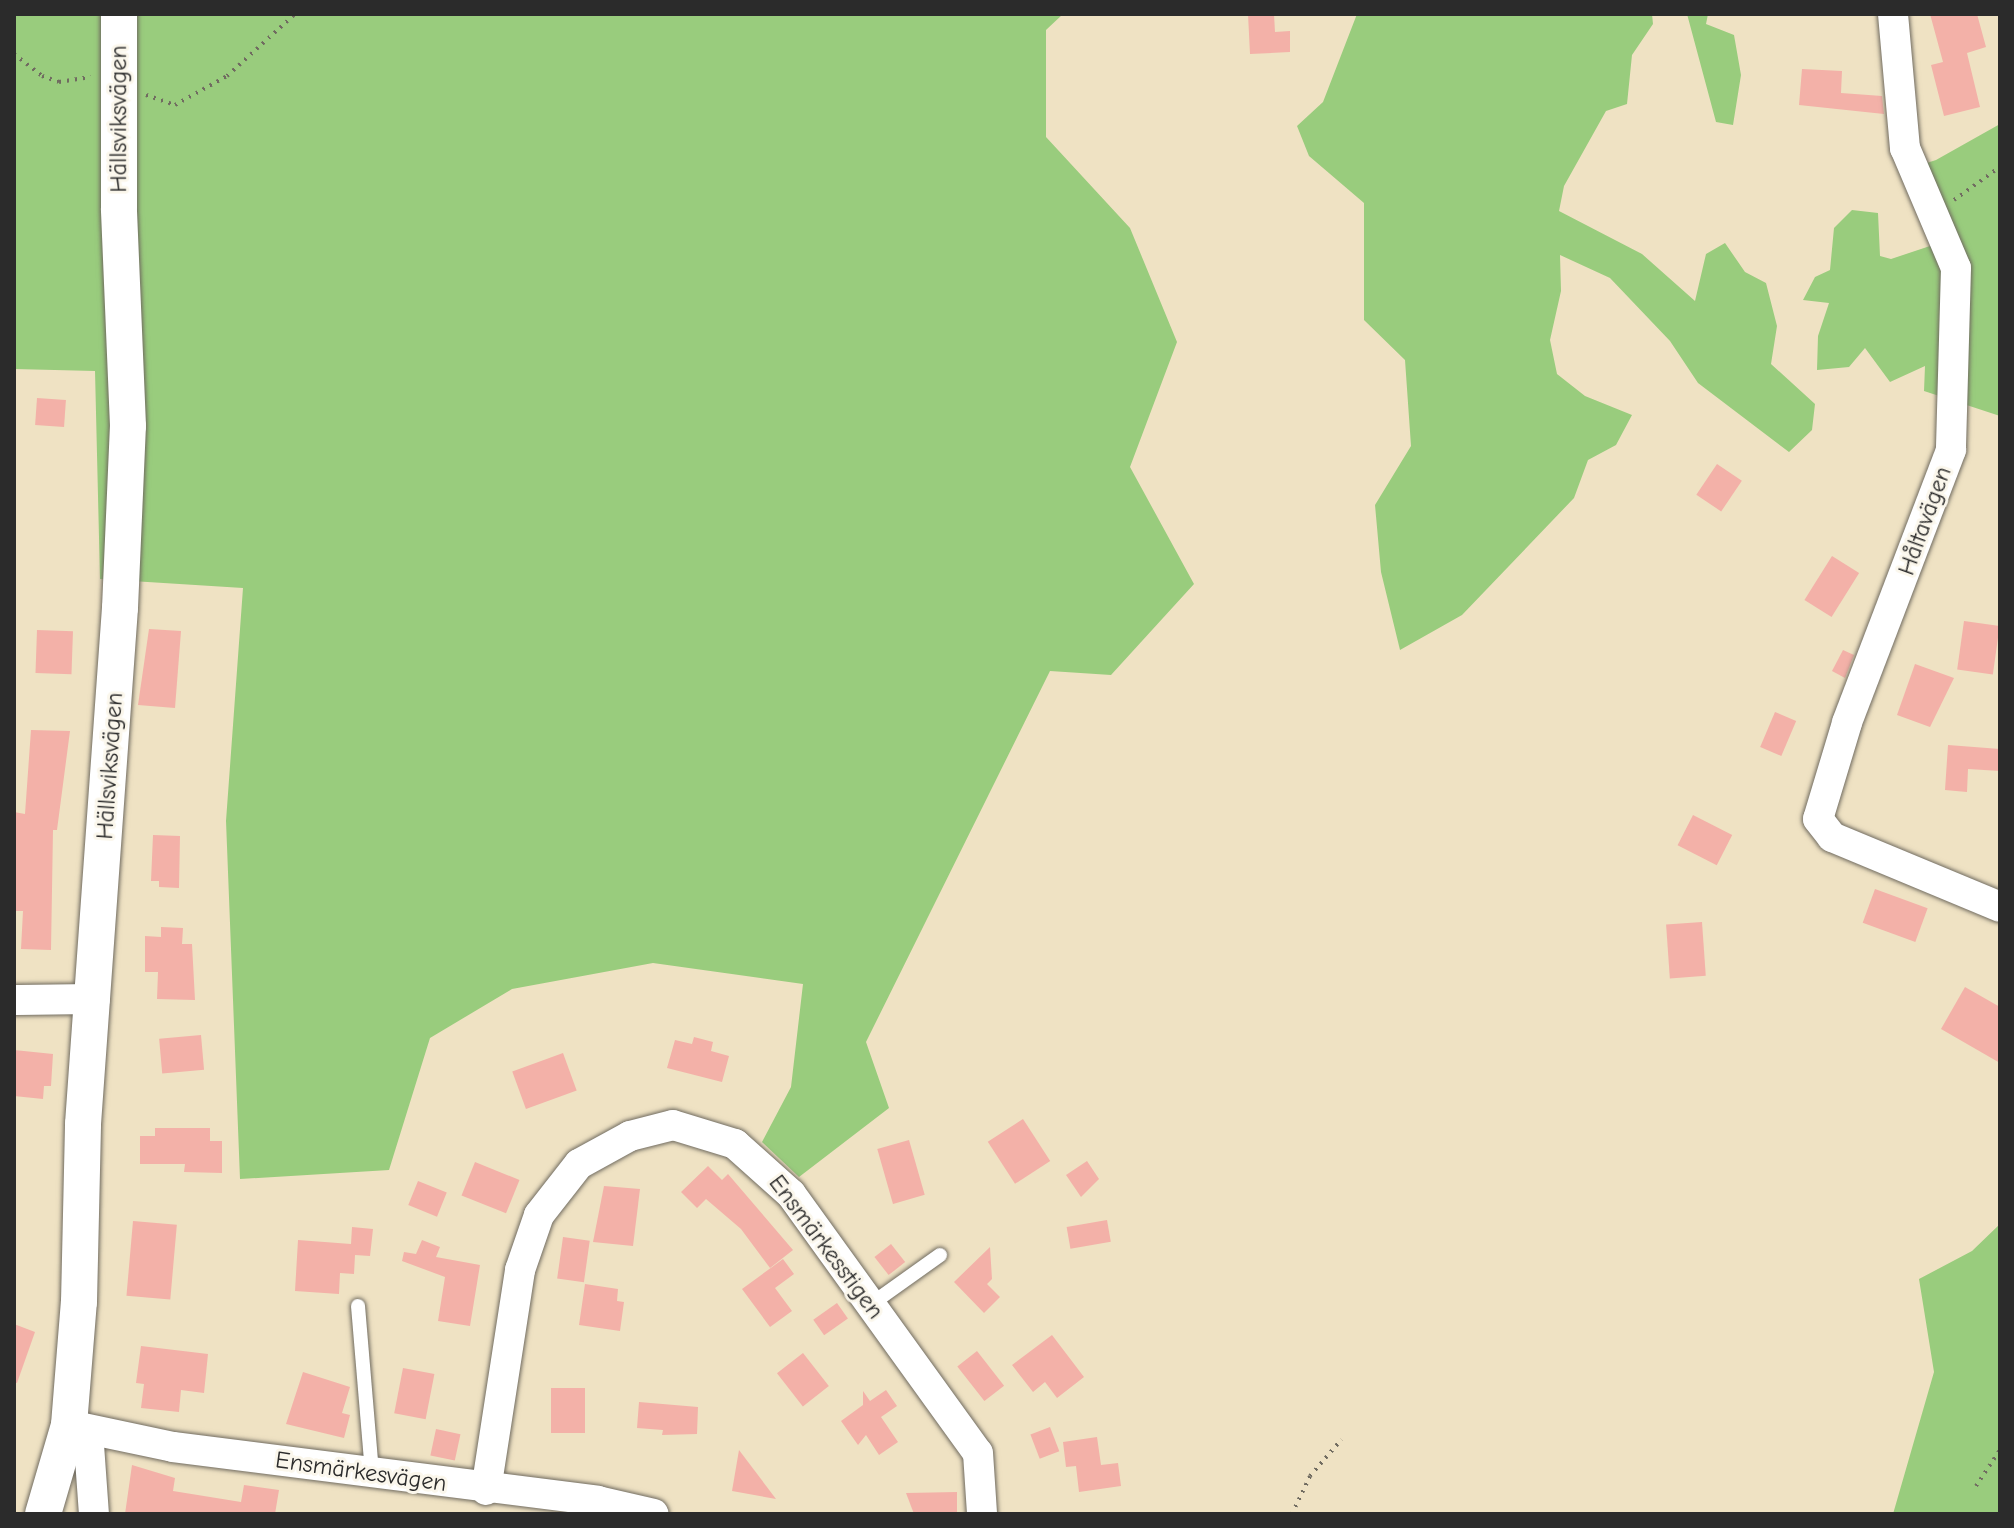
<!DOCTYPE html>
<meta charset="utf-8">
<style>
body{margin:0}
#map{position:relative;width:2014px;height:1528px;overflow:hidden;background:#efe2c3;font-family:"Comic Neue",sans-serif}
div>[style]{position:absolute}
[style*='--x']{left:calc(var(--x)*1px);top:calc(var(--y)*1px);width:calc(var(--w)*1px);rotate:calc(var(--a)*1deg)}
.green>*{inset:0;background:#99cc7d}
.building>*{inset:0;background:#f3b1a8;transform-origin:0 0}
.path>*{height:4px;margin-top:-2px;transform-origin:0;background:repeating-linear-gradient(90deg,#706b60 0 2px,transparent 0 8px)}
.roads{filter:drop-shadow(0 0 2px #706b60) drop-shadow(0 0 2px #706b60)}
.service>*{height:14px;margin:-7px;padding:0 7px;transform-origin:7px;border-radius:7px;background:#fff}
.minor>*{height:30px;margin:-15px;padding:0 15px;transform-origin:15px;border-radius:15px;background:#fff}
.tertiary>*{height:36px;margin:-18px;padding:0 18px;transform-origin:18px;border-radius:18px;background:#fff}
span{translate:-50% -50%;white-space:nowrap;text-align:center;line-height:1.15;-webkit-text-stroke:6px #fbf7ec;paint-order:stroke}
.street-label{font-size:24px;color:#2b2b2b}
.frame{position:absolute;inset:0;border:16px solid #2b2b2b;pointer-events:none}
</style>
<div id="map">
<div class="green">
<div style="clip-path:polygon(14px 14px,1063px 14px,1046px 30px,1046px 137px,1130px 228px,1177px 342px,1130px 467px,1194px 584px,1111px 675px,1050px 671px,866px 1042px,889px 1108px,799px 1177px,762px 1142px,791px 1087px,803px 984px,653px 963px,512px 989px,430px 1038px,389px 1170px,240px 1179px,226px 821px,243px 588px,100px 579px,95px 371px,14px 369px)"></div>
<div style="clip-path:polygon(1357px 14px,1652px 14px,1653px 24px,1632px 55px,1627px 104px,1606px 111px,1564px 186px,1559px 211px,1642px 254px,1695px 301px,1706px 254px,1725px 243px,1745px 272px,1766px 283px,1777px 326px,1771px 364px,1815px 404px,1812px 430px,1789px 452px,1698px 383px,1670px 341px,1610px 278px,1560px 255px,1561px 291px,1550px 340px,1557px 374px,1585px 396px,1632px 415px,1616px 445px,1588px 460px,1574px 498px,1462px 615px,1400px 650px,1381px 572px,1375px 505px,1411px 446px,1405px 360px,1364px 320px,1364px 203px,1309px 156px,1297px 126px,1323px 102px)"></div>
<div style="clip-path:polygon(1687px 14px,1708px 14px,1706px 24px,1734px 35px,1741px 75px,1733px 125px,1716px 122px)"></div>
<div style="clip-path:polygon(2000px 124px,2000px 416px,1924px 391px,1925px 366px,1890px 382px,1865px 348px,1849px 367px,1817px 370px,1818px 336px,1829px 303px,1803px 300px,1815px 277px,1830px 270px,1834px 228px,1852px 210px,1878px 213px,1880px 256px,1891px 259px,1933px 245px,1899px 172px,1936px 160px)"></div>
<div style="clip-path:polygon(2000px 1224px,2000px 1514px,1893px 1514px,1934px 1372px,1919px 1279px,1972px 1251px)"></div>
</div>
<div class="building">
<div style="clip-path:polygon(1248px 14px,1274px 14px,1275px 32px,1290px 31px,1290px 52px,1250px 54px)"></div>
<div style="clip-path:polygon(1930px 14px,1977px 14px,1986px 47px,1967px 53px,1980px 107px,1944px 116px,1931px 65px,1943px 62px)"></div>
<div style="clip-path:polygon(1802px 69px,1842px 71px,1841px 93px,1882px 96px,1884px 114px,1799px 105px)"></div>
<div style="left:37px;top:398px;width:29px;height:27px;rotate:4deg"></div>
<div style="left:1717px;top:464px;width:30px;height:37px;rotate:34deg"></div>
<div style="left:1832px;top:556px;width:32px;height:52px;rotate:32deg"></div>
<div style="left:1964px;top:621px;width:36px;height:49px;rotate:8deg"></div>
<div style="clip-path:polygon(149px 629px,181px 631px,175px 708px,138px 705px)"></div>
<div style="left:37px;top:630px;width:36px;height:43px;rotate:2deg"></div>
<div style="clip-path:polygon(1843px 650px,1854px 655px,1845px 678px,1832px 671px)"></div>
<div style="clip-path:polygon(1915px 664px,1954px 678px,1930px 727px,1897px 715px)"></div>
<div style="left:1775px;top:712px;width:23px;height:38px;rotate:23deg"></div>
<div style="clip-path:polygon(31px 730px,70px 731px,57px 830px,53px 830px,51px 950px,21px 949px,23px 911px,14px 911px,14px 812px,25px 814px)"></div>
<div style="clip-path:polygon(1948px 745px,2000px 749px,2000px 771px,1968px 769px,1967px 792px,1945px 790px)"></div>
<div style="left:1693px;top:815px;width:44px;height:34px;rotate:27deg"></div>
<div style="clip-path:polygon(153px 835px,180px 836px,179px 888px,159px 887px,159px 881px,151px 881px)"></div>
<div style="left:1875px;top:889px;width:56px;height:36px;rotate:20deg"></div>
<div style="left:1702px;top:922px;width:54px;height:36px;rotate:86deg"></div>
<div style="clip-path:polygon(161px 927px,183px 928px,182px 944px,192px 944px,195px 1000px,157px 999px,158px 972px,145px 972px,145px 936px,161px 937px)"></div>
<div style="clip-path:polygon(1965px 987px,2000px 1007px,2000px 1063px,1941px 1029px)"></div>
<div style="left:201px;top:1035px;width:35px;height:42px;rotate:85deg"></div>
<div style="clip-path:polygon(694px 1037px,713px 1042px,711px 1051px,729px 1056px,722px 1082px,667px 1068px,675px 1040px,692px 1044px)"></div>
<div style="clip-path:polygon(14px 1050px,53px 1054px,51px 1086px,44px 1086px,43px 1099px,14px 1096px)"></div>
<div style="left:563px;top:1053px;width:40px;height:54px;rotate:70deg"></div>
<div style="left:1023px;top:1119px;width:50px;height:42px;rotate:57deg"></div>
<div style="clip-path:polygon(155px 1128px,210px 1128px,210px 1141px,222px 1141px,222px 1173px,184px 1172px,185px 1164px,140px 1164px,140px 1136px,155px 1136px)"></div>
<div style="left:909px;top:1140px;width:57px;height:33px;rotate:74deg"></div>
<div style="clip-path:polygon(1087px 1161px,1099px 1179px,1081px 1197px,1066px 1175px)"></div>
<div style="left:475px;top:1162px;width:48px;height:36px;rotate:22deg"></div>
<div style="clip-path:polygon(708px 1166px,722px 1180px,728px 1174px,793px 1250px,770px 1268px,741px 1229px,706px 1199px,697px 1208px,681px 1192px)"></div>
<div style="left:418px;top:1181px;width:31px;height:26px;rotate:22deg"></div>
<div style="clip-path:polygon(604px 1186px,640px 1189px,633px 1246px,593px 1242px)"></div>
<div style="left:1107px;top:1220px;width:22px;height:41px;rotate:80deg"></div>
<div style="left:133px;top:1221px;width:44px;height:75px;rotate:5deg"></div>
<div style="clip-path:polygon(352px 1227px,373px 1229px,370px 1256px,355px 1255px,354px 1274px,340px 1273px,339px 1294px,295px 1291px,298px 1240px,351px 1244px)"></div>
<div style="left:563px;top:1237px;width:27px;height:42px;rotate:8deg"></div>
<div style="clip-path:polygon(422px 1240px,440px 1247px,436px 1257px,480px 1265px,470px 1326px,438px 1321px,445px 1277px,402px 1261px,404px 1252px,416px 1254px)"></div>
<div style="left:891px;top:1244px;width:23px;height:21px;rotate:52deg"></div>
<div style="clip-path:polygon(990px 1247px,992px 1279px,987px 1284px,1000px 1297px,984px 1313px,954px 1282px)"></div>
<div style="clip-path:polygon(783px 1259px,794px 1274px,775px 1288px,792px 1311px,770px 1327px,742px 1289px)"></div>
<div style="clip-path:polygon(585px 1284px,618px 1289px,617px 1301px,624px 1302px,620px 1331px,579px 1325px)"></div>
<div style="left:837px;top:1303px;width:19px;height:29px;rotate:55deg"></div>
<div style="clip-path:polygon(14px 1324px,35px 1332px,17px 1383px,14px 1382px)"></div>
<div style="clip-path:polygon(1052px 1335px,1084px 1377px,1057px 1398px,1045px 1382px,1033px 1392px,1012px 1365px)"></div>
<div style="clip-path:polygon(141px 1346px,208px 1354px,204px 1393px,181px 1390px,179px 1412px,141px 1408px,144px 1384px,136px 1383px)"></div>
<div style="left:977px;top:1351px;width:44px;height:25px;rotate:52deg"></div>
<div style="left:803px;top:1353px;width:42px;height:33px;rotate:52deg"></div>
<div style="left:403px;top:1368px;width:32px;height:46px;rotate:11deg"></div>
<div style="clip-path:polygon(303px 1372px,350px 1387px,342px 1413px,350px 1415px,344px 1438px,286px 1424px)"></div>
<div style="left:551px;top:1388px;width:34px;height:45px"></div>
<div style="clip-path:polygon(886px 1390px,897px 1406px,881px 1417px,898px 1442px,879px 1455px,866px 1435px,858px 1445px,841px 1421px,863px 1405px,863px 1391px,870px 1401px)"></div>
<div style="clip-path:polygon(639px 1402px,698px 1407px,697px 1434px,662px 1435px,663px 1430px,637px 1428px)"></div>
<div style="left:1050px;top:1427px;width:26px;height:21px;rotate:69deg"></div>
<div style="left:436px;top:1429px;width:25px;height:27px;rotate:12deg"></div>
<div style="clip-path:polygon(1097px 1437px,1101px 1465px,1118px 1463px,1121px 1486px,1079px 1492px,1076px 1466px,1066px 1467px,1063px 1442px)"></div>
<div style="clip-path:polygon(739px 1450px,776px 1499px,732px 1491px)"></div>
<div style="clip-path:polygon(132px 1465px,175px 1478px,173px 1491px,241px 1502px,244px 1485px,279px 1490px,275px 1514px,125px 1514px)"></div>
<div style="clip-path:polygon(957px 1492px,957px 1514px,914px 1514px,906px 1493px)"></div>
</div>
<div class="path">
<div style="--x:14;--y:54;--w:36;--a:38"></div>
<div style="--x:42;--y:76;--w:18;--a:19"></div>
<div style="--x:59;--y:82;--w:32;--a:-9"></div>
<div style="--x:146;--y:95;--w:31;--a:19"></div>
<div style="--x:175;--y:105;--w:60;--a:-29.1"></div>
<div style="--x:227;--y:76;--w:92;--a:-42.4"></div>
<div style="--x:1954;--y:200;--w:57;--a:-35.7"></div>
<div style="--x:1976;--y:1486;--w:43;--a:-56.3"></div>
<div style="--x:1292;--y:1514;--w:42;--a:-64.7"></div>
<div style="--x:1310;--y:1476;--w:48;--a:-49.3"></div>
</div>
<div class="roads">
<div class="service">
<div style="--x:870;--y:1305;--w:86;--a:-35.5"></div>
<div style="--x:358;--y:1306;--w:168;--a:85.2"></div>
</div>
<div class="minor">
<div style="--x:1893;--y:14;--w:135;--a:84.9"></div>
<div style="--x:1905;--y:148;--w:130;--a:67"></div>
<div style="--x:1956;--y:268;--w:182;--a:91.6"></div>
<div style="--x:1951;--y:450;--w:292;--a:110.9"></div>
<div style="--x:1847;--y:723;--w:100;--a:106.8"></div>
<div style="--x:1818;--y:819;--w:23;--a:52"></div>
<div style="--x:1832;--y:837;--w:182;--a:22.6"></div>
<div style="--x:14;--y:1000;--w:81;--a:-0.7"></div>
<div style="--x:69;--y:1425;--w:106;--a:11.9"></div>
<div style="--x:173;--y:1447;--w:428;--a:7.2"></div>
<div style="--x:598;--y:1501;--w:57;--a:13.1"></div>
<div style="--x:88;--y:1431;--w:83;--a:85.9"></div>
<div style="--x:486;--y:1490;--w:223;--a:-81.2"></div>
<div style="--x:520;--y:1270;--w:58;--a:-70.9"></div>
<div style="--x:539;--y:1215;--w:65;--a:-51.9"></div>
<div style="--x:579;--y:1164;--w:58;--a:-28.8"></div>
<div style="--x:630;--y:1136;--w:44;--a:-14.3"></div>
<div style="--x:673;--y:1125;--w:65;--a:17"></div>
<div style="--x:735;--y:1144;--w:75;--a:41.8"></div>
<div style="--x:791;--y:1194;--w:319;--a:54.2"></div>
<div style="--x:978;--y:1453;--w:61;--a:86.2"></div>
</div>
<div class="tertiary">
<div style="--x:43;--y:1514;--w:93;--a:-73.7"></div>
<div style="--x:69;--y:1425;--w:123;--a:-85.4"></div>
<div style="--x:79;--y:1302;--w:178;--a:-88.7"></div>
<div style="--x:83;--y:1124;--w:517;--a:-85.9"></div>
<div style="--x:120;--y:608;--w:182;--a:-87.5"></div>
<div style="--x:128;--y:426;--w:218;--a:-92.4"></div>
<div style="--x:119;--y:208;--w:194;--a:-90"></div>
</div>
</div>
<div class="street-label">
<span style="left:119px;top:119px;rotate:-90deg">Hällsviksvägen</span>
<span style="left:1925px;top:521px;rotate:-70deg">Håltavägen</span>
<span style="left:110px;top:766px;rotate:-86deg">Hällsviksvägen</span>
<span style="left:826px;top:1247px;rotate:53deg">Ensmärkesstigen</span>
<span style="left:361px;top:1472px;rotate:8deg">Ensmärkesvägen</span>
</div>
<div class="frame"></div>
</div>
